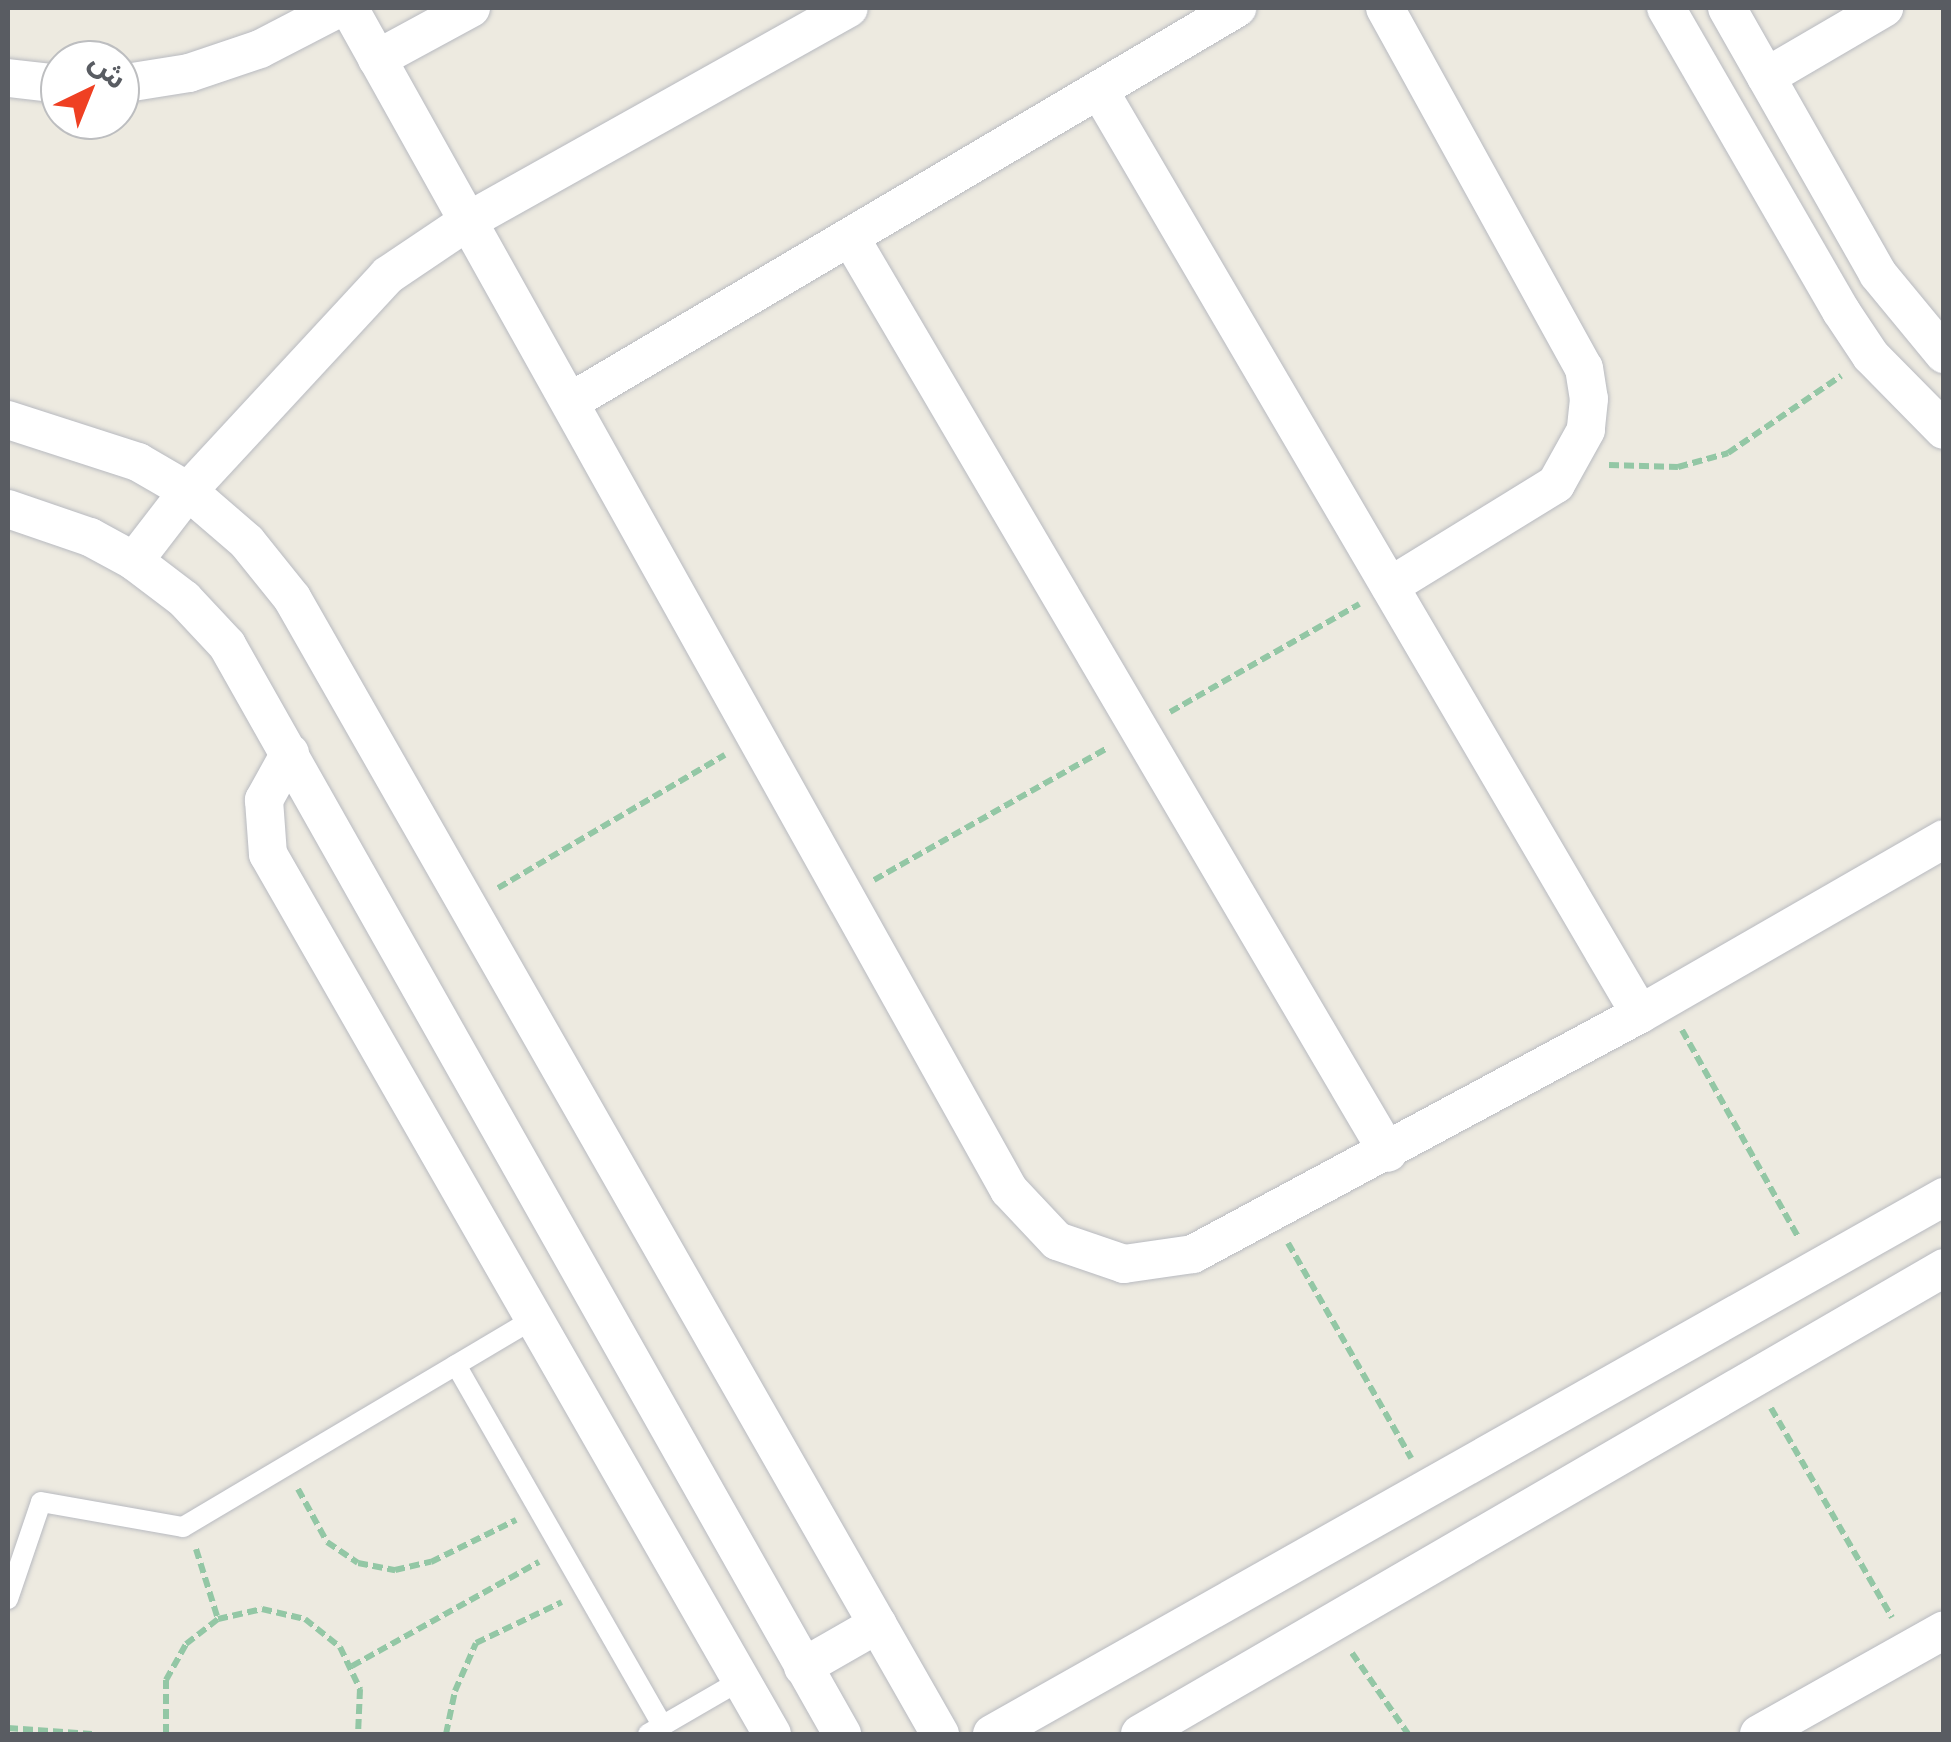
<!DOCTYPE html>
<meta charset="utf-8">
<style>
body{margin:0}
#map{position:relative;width:1951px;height:1742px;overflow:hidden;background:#edeae0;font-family:"Open Sans","Noto Sans Arabic",sans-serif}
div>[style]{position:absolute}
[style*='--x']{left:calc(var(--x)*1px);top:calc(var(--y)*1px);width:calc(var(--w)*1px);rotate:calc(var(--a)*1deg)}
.path>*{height:6px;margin-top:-3px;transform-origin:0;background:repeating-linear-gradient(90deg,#93c7a5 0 10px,transparent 0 15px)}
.roads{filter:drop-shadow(0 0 2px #b8bac0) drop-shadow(0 0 2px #b8bac0)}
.service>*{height:20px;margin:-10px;padding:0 10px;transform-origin:10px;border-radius:10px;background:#fff}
.minor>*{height:38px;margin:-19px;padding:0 19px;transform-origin:19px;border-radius:19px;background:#fff}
span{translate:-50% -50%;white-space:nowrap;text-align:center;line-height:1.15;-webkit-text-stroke:10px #fff;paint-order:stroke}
.frame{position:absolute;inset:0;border:10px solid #595c62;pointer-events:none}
.north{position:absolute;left:40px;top:40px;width:100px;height:100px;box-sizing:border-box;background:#fff;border:2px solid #bdbec0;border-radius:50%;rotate:43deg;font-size:28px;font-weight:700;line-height:40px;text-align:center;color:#595c62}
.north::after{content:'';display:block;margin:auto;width:35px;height:45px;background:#ef4023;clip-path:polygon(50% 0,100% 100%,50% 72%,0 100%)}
</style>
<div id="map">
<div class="path">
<div style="--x:1609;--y:465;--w:69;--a:1.7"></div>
<div style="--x:1678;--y:467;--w:52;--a:-15.6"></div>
<div style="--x:1728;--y:453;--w:137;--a:-34.3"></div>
<div style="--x:1170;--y:712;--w:218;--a:-29.7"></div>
<div style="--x:874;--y:880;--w:268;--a:-29.5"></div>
<div style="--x:498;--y:888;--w:263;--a:-30.4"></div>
<div style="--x:1682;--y:1030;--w:237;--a:60.7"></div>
<div style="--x:1288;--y:1243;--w:248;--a:60.2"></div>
<div style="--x:1771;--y:1408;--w:242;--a:60"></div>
<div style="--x:298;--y:1489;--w:60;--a:61.3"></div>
<div style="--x:327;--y:1542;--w:37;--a:34"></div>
<div style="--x:358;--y:1563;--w:38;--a:11"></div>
<div style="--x:395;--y:1570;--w:37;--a:-13"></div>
<div style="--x:431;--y:1562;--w:95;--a:-26.3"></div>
<div style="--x:196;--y:1549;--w:73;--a:72.6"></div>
<div style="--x:1352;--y:1653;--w:98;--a:55.3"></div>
<div style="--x:352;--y:1666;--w:214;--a:-29.1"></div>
<div style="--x:8;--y:1728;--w:84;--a:4.1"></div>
<div style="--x:166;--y:1734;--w:54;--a:-90"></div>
<div style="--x:166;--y:1680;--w:41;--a:-60.9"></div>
<div style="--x:186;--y:1644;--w:41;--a:-38"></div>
<div style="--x:218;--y:1619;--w:45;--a:-12.8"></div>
<div style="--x:262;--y:1609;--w:44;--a:13.1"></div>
<div style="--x:305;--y:1619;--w:45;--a:38.7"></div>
<div style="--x:340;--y:1647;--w:47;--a:64.5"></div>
<div style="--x:360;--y:1689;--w:45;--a:92.5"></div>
<div style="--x:446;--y:1734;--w:44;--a:-78.2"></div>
<div style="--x:455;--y:1691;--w:52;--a:-66.4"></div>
<div style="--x:476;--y:1643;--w:95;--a:-25.5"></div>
</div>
<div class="roads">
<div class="service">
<div style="--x:456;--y:1365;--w:416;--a:60.2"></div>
<div style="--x:8;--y:1599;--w:102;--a:-71.2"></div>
<div style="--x:41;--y:1502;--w:144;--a:10"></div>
<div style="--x:183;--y:1527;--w:407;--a:-30.7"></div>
<div style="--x:648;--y:1734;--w:108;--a:-30.1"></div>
</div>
<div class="minor">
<div style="--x:349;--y:8;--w:1354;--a:60.82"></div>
<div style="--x:1009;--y:1190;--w:70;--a:46.7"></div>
<div style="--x:1057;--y:1241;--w:71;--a:18.9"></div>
<div style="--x:1124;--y:1264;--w:70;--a:-8.2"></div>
<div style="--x:1193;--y:1254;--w:507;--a:-28.23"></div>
<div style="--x:1640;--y:1014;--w:351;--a:-29.9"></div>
<div style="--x:1385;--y:8;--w:411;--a:61.1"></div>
<div style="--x:1584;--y:368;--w:31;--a:81"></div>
<div style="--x:1589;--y:399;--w:31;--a:96"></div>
<div style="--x:1586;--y:430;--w:62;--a:119.1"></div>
<div style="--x:1556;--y:484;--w:195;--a:148.4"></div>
<div style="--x:1666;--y:8;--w:350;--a:60"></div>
<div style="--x:1841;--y:311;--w:54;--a:56.3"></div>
<div style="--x:1871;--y:356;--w:104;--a:45.4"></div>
<div style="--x:1727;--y:8;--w:306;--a:60.4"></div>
<div style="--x:1878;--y:274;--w:104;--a:50.5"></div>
<div style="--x:377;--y:59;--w:107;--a:-28.5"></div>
<div style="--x:1766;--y:77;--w:137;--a:-30.3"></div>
<div style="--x:8;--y:78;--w:52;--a:6.6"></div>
<div style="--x:120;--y:84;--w:70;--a:-9.1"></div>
<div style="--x:189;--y:73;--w:75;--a:-18.7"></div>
<div style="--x:260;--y:49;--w:89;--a:-27.4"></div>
<div style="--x:1099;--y:90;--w:1071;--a:59.65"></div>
<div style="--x:850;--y:237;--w:1062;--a:59.57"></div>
<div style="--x:570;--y:402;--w:775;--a:-30.57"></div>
<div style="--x:8;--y:420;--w:137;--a:17.9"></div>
<div style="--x:138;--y:462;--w:58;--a:30.1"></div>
<div style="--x:188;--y:491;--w:78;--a:40.8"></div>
<div style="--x:247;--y:542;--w:72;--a:51.2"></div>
<div style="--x:292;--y:598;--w:1308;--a:60.3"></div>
<div style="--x:8;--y:509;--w:87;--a:18.9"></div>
<div style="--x:90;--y:537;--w:50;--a:28.6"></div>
<div style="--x:134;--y:561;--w:63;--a:37.2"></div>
<div style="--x:184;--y:599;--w:63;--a:46.9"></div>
<div style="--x:227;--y:645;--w:1251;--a:60.54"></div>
<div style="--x:134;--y:561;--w:88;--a:-52.4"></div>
<div style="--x:188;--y:491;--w:294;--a:-47.2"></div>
<div style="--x:388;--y:275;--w:97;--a:-34"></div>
<div style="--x:468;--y:221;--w:436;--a:-29.2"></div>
<div style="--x:290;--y:753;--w:54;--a:119"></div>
<div style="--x:264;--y:800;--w:54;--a:85.8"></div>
<div style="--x:268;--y:854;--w:1014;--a:60.2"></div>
<div style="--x:803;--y:1667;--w:86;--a:-29.8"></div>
<div style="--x:992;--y:1734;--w:1093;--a:-29.43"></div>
<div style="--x:1140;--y:1734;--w:929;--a:-30.1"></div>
<div style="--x:1759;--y:1734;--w:212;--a:-29.3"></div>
</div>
</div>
<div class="frame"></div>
<div class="north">ش</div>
</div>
